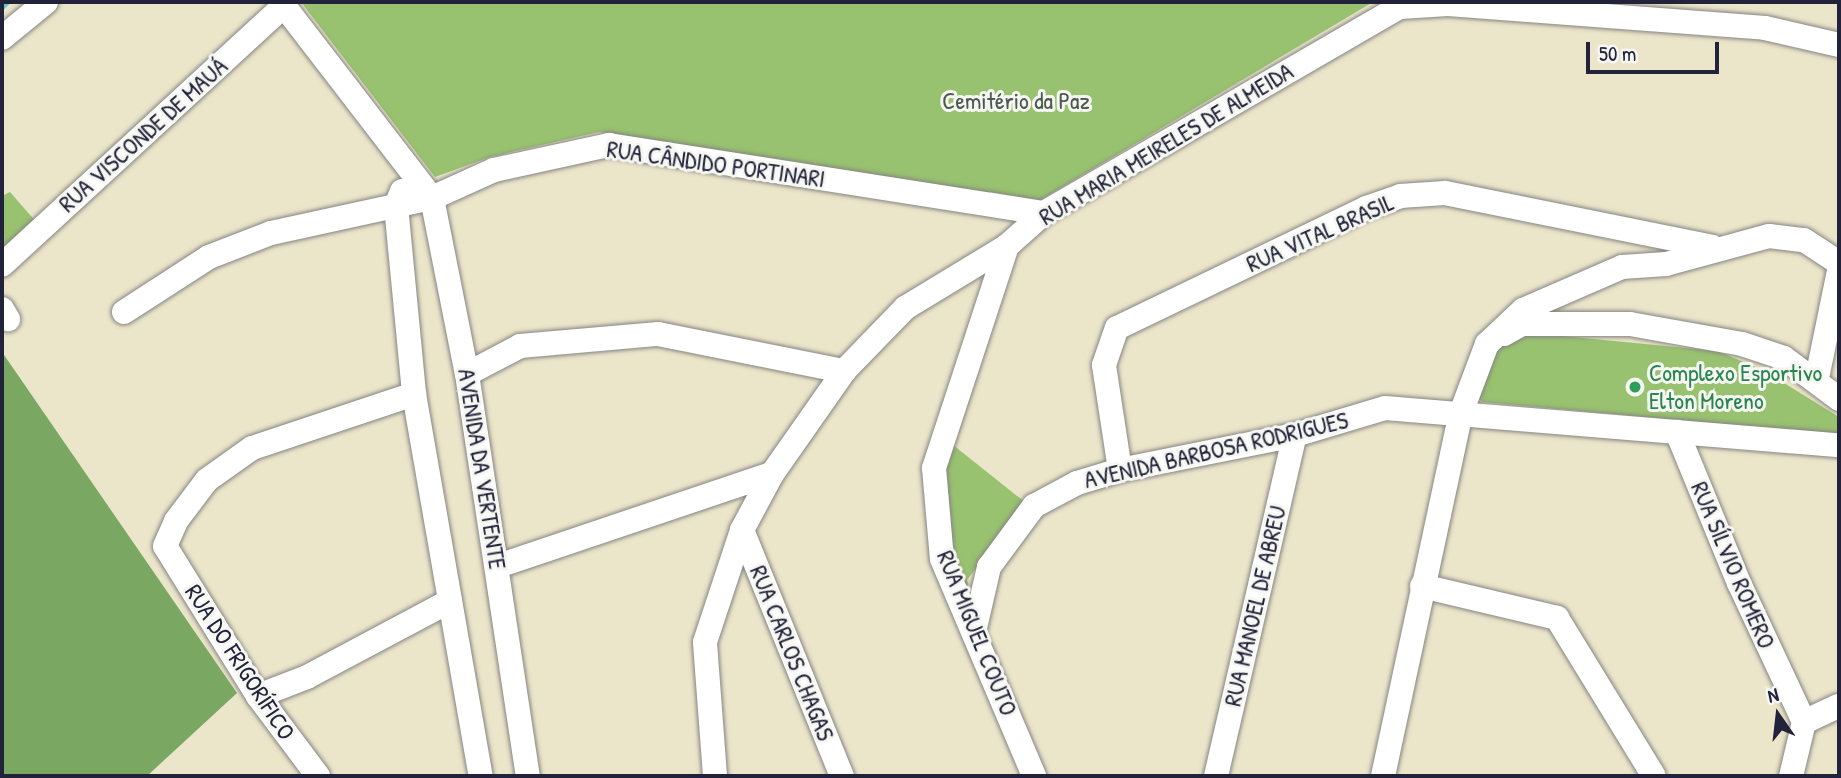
<!DOCTYPE html>
<meta charset="utf-8">
<style>
body{margin:0}
#map{position:relative;width:1841px;height:778px;overflow:hidden;background:#ebe6ca;font-family:"Patrick Hand",sans-serif}
div>[style]{position:absolute}
[style*='--x']{left:calc(var(--x)*1px);top:calc(var(--y)*1px);width:calc(var(--w)*1px);rotate:calc(var(--a)*1deg)}
.green>*{inset:0;background:#98c26f}
.forest>*{inset:0;background:#7aa862}
.stream>*{height:5px;margin:-2.5px;padding:0 2.5px;transform-origin:2.5px;border-radius:2.5px;background:#5dc8d7}
.roads{filter:drop-shadow(0 0 2px #868482) drop-shadow(0 0 2px #868482)}
.minor>*{height:24px;margin:-12px;padding:0 12px;transform-origin:12px;border-radius:12px;background:#fff}
.dots>*{width:19px;height:19px;translate:-50% -50%;box-sizing:border-box;border:4px solid #f6f6f2;border-radius:50%}
span{translate:-50% -50%;white-space:nowrap;text-align:center;line-height:1.15;-webkit-text-stroke:6px #f6f6f2;paint-order:stroke}
.park-label{font-size:24px;color:#4b5a4d}
.street-label{font-size:24px;color:#22223b}
.leisure-label{font-size:24px;color:#27864d}
.left{translate:0 -50%;text-align:left}
.frame{position:absolute;inset:0;border:4px solid #22223b;pointer-events:none}
.north{position:absolute;left:1743px;top:680px;width:70px;height:70px;-webkit-text-stroke:5px #f6f6f2;paint-order:stroke;rotate:346deg;font-size:19px;font-weight:700;line-height:28px;text-align:center;color:#22223b}
.north::after{content:'';display:block;margin:auto;width:24px;height:32px;background:#22223b;clip-path:polygon(50% 0,100% 100%,50% 72%,0 100%)}
.scale{position:absolute;left:1586px;top:42px;width:133px;height:32px;box-sizing:border-box;border:4px solid #22223b;border-top:0;padding-left:9px;font-size:21px;line-height:24px;white-space:nowrap;color:#22223b;-webkit-text-stroke:5px #f6f6f2;paint-order:stroke}
</style>
<div id="map">
<div class="green">
<div style="clip-path:polygon(301px 2px,1373px 2px,1039px 201px,599px 132px,490px 157px,435px 177px)"></div>
<div style="clip-path:polygon(10px 192px,37px 223px,2px 256px,2px 196px)"></div>
<div style="clip-path:polygon(1522px 332px,1717px 351px,1763px 370px,1839px 417px,1839px 435px,1483px 402px,1476px 397px,1496px 347px)"></div>
<div style="clip-path:polygon(948px 441px,1026px 503px,967px 580px,971px 603px,947px 557px,943px 470px)"></div>
</div>
<div class="forest">
<div style="clip-path:polygon(2px 352px,237px 693px,147px 776px,2px 776px)"></div>
</div>
<div class="stream">
<div style="--x:2;--y:7;--w:7;--a:-45"></div>
</div>
<div class="roads">
<div class="minor">
<div style="--x:281;--y:2;--w:247;--a:52.4"></div>
<div style="--x:432;--y:198;--w:179;--a:78.8"></div>
<div style="--x:467;--y:374;--w:407;--a:81.4"></div>
<div style="--x:2;--y:38;--w:57;--a:-39.3"></div>
<div style="--x:402;--y:191;--w:16;--a:112"></div>
<div style="--x:396;--y:206;--w:189;--a:84.5"></div>
<div style="--x:414;--y:394;--w:388;--a:80.1"></div>
<div style="--x:1007;--y:246;--w:234;--a:108.2"></div>
<div style="--x:934;--y:468;--w:91;--a:85"></div>
<div style="--x:942;--y:559;--w:236;--a:67"></div>
<div style="--x:2;--y:265;--w:383;--a:-42.6"></div>
<div style="--x:2;--y:309;--w:12;--a:59"></div>
<div style="--x:124;--y:312;--w:101;--a:-32.9"></div>
<div style="--x:209;--y:257;--w:66;--a:-21.2"></div>
<div style="--x:271;--y:233;--w:165;--a:-12.3"></div>
<div style="--x:432;--y:198;--w:68;--a:-24.3"></div>
<div style="--x:494;--y:170;--w:118;--a:-12.3"></div>
<div style="--x:609;--y:145;--w:440;--a:8.9"></div>
<div style="--x:1504;--y:334;--w:21;--a:-29"></div>
<div style="--x:1522;--y:324;--w:108;--a:0"></div>
<div style="--x:1630;--y:324;--w:114;--a:10.1"></div>
<div style="--x:1742;--y:344;--w:44;--a:18.4"></div>
<div style="--x:1784;--y:358;--w:69;--a:36.7"></div>
<div style="--x:467;--y:374;--w:60;--a:-27.8"></div>
<div style="--x:520;--y:346;--w:139;--a:-5"></div>
<div style="--x:658;--y:334;--w:190;--a:11.3"></div>
<div style="--x:1817;--y:378;--w:109;--a:-78.4"></div>
<div style="--x:1677;--y:432;--w:163;--a:67.7"></div>
<div style="--x:1739;--y:583;--w:153;--a:64.9"></div>
<div style="--x:1804;--y:722;--w:56;--a:103.5"></div>
<div style="--x:1120;--y:470;--w:106;--a:-98.7"></div>
<div style="--x:1104;--y:365;--w:39;--a:-71"></div>
<div style="--x:1117;--y:328;--w:276;--a:-25.7"></div>
<div style="--x:1366;--y:208;--w:36;--a:-19"></div>
<div style="--x:1400;--y:196;--w:45;--a:-3.8"></div>
<div style="--x:1445;--y:193;--w:273;--a:11.4"></div>
<div style="--x:742;--y:530;--w:266;--a:67.9"></div>
<div style="--x:498;--y:566;--w:289;--a:-18.6"></div>
<div style="--x:1422;--y:586;--w:139;--a:13.3"></div>
<div style="--x:1557;--y:618;--w:185;--a:58.5"></div>
<div style="--x:974;--y:632;--w:67;--a:-77"></div>
<div style="--x:989;--y:567;--w:76;--a:-53.6"></div>
<div style="--x:1034;--y:506;--w:49;--a:-28.1"></div>
<div style="--x:1077;--y:483;--w:45;--a:-16.8"></div>
<div style="--x:1120;--y:470;--w:178;--a:-11.3"></div>
<div style="--x:1295;--y:435;--w:94;--a:-16.7"></div>
<div style="--x:1385;--y:408;--w:456;--a:4.7"></div>
<div style="--x:258;--y:696;--w:53;--a:-21.2"></div>
<div style="--x:307;--y:677;--w:162;--a:-28"></div>
<div style="--x:1804;--y:722;--w:38;--a:-25"></div>
<div style="--x:318;--y:776;--w:100;--a:-126.9"></div>
<div style="--x:258;--y:696;--w:176;--a:-121.8"></div>
<div style="--x:165;--y:546;--w:27;--a:-66"></div>
<div style="--x:176;--y:521;--w:51;--a:-52.9"></div>
<div style="--x:207;--y:480;--w:55;--a:-35.4"></div>
<div style="--x:252;--y:448;--w:171;--a:-18.4"></div>
<div style="--x:715;--y:776;--w:134;--a:-94.3"></div>
<div style="--x:705;--y:642;--w:118;--a:-71.7"></div>
<div style="--x:742;--y:530;--w:64;--a:-61.8"></div>
<div style="--x:772;--y:474;--w:126;--a:-55"></div>
<div style="--x:844;--y:371;--w:88;--a:-45.9"></div>
<div style="--x:905;--y:308;--w:119;--a:-31.3"></div>
<div style="--x:1007;--y:246;--w:50;--a:-41.7"></div>
<div style="--x:1044;--y:213;--w:411;--a:-30.1"></div>
<div style="--x:1400;--y:7;--w:48;--a:-3.6"></div>
<div style="--x:1448;--y:4;--w:318;--a:4.3"></div>
<div style="--x:1765;--y:28;--w:76;--a:12.9"></div>
<div style="--x:1216;--y:776;--w:350;--a:-77"></div>
<div style="--x:1383;--y:776;--w:371;--a:-77.9"></div>
<div style="--x:1461;--y:413;--w:74;--a:-69.4"></div>
<div style="--x:1487;--y:344;--w:50;--a:-43.4"></div>
<div style="--x:1523;--y:310;--w:108;--a:-23.5"></div>
<div style="--x:1622;--y:267;--w:44;--a:-3.9"></div>
<div style="--x:1666;--y:264;--w:107;--a:-15.2"></div>
<div style="--x:1769;--y:236;--w:35;--a:7"></div>
<div style="--x:1804;--y:240;--w:42;--a:33.3"></div>
</div>
</div>
<div class="dots">
<div style="left:1635px;top:387px;background:#2e9e5b"></div>
</div>
<div class="park-label">
<span style="left:1016px;top:101px">Cemitério da Paz</span>
</div>
<div class="street-label">
<span style="left:143px;top:135px;rotate:-42deg">RUA VISCONDE DE MAUÁ</span>
<span style="left:1166px;top:144px;rotate:-31deg">RUA MARIA MEIRELES DE ALMEIDA</span>
<span style="left:716px;top:164px;rotate:8deg">RUA CÂNDIDO PORTINARI</span>
<span style="left:1320px;top:233px;rotate:-24deg">RUA VITAL BRASIL</span>
<span style="left:1216px;top:450px;rotate:-13deg">AVENIDA BARBOSA RODRIGUES</span>
<span style="left:482px;top:469px;rotate:81deg">AVENIDA DA VERTENTE</span>
<span style="left:1733px;top:565px;rotate:67deg">RUA SÍLVIO ROMERO</span>
<span style="left:1255px;top:606px;rotate:-77deg">RUA MANOEL DE ABREU</span>
<span style="left:977px;top:633px;rotate:68deg">RUA MIGUEL COUTO</span>
<span style="left:792px;top:653px;rotate:68deg">RUA CARLOS CHAGAS</span>
<span style="left:240px;top:662px;rotate:57deg">RUA DO FRIGORÍFICO</span>
</div>
<div class="leisure-label">
<span class="left" style="left:1649px;top:387px">Complexo Esportivo<br>Elton Moreno</span>
</div>
<div class="frame"></div>
<div class="north">N</div>
<div class="scale">50 m</div>
</div>
